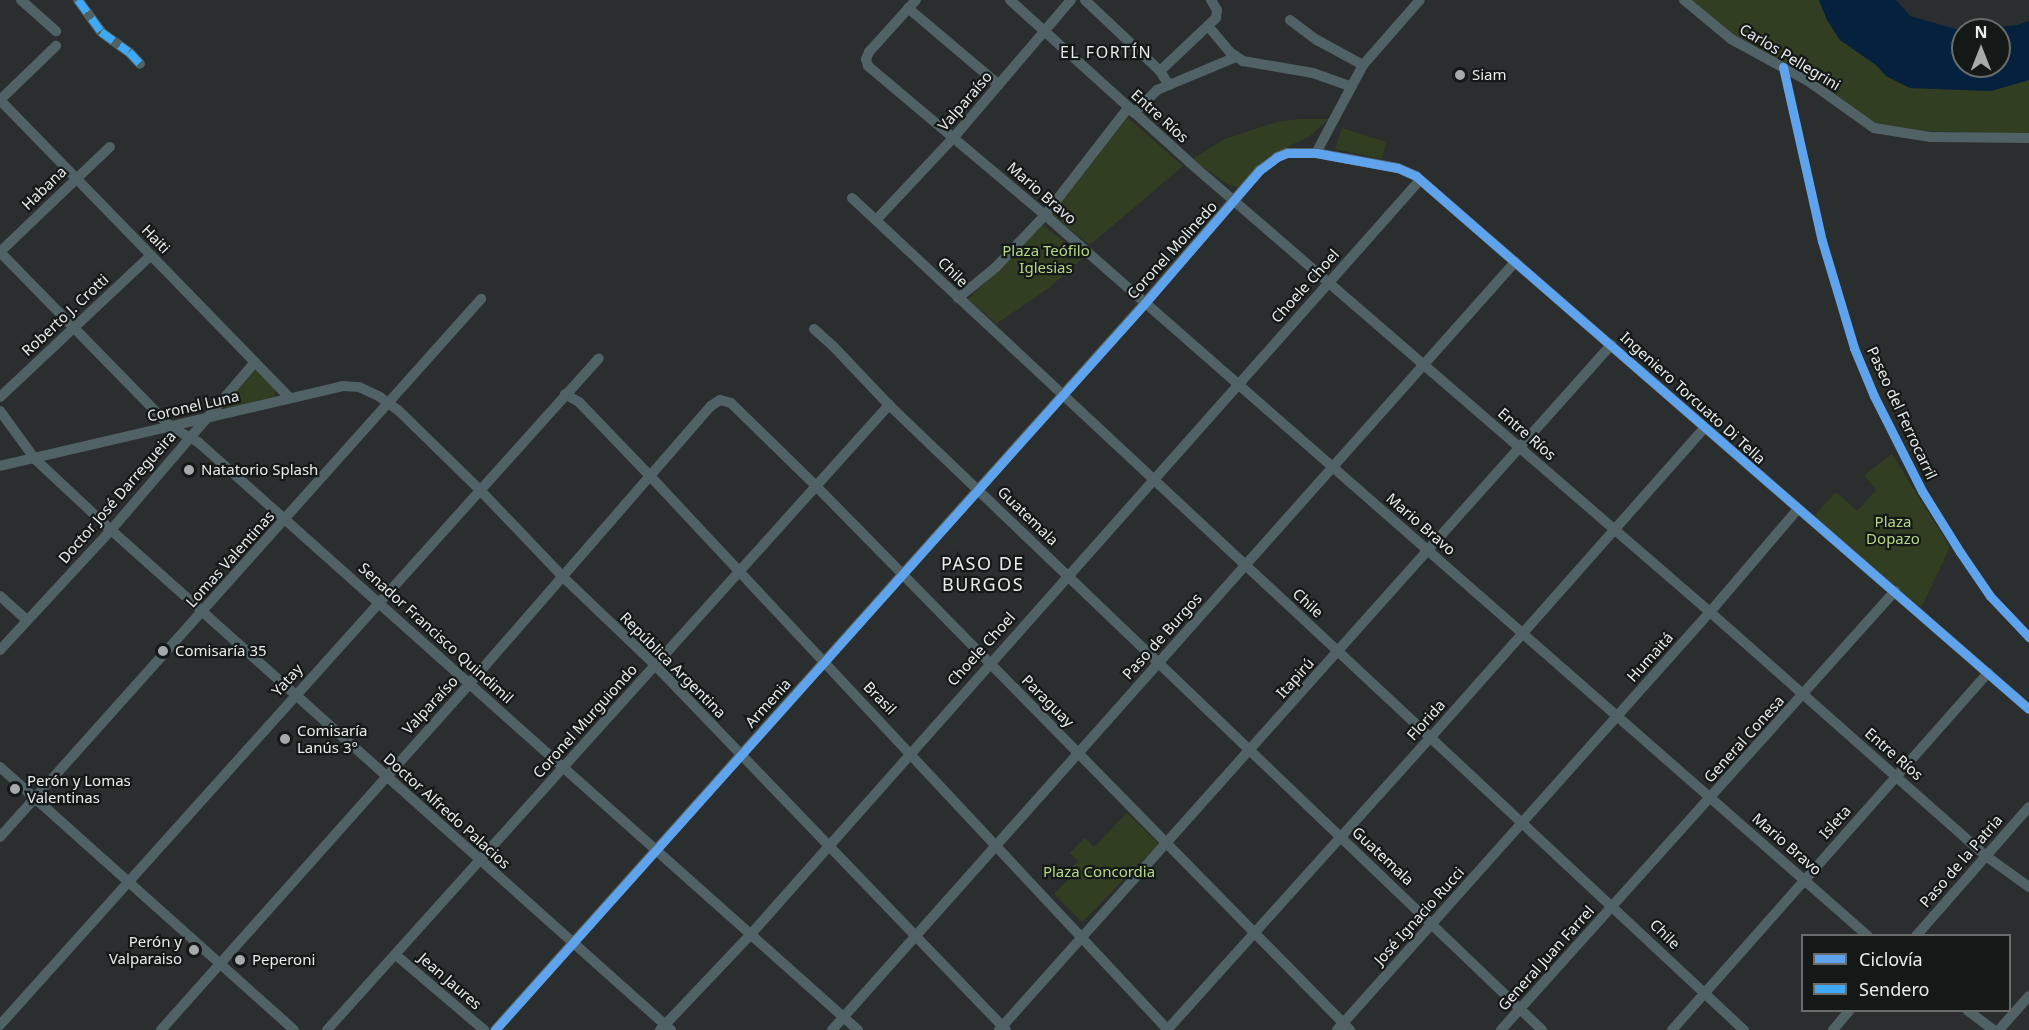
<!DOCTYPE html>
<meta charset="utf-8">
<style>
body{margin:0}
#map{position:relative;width:2029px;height:1030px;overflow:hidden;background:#2a2e2e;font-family:"Noto Sans",sans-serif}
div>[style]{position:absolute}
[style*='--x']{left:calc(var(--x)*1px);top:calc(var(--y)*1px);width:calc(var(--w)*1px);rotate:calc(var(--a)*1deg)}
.green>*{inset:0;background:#313e21}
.water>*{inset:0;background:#06213d}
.minor>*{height:10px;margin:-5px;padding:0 5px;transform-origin:5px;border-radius:5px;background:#516267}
.quiet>*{height:8px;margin-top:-4px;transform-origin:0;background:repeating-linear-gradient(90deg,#3fa9f5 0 15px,transparent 0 23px)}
.cycleway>*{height:9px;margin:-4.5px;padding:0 4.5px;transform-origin:4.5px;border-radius:4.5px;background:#60a3ed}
.dots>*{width:16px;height:16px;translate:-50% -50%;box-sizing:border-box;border:3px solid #141817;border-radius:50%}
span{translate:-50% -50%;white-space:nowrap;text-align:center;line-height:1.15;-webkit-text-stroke:4.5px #141817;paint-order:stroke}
.street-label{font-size:15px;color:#e7ecec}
.poi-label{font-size:15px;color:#e7ecec}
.left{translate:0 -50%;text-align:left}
.right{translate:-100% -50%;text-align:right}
.park-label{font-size:15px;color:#b6d986}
.neighbourhood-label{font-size:16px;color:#e7ecec;letter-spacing:1.5px}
.quarter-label{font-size:18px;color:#e7ecec;letter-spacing:1.5px}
.legend{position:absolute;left:1801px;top:934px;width:210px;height:78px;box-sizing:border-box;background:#141817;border:2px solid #686d6c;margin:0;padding:8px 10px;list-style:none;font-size:18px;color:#e7ecec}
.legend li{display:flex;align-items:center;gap:12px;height:30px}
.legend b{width:30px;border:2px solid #686d6c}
.north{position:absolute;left:1951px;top:18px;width:60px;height:60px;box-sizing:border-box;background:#141817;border:2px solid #686d6c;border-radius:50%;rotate:0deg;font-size:16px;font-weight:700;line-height:24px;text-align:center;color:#e7ecec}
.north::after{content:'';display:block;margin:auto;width:21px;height:27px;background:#a5aaaa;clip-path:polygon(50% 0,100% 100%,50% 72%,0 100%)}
</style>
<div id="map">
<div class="green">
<div style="clip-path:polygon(1689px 0,1819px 0,1827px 20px,1840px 40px,1876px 65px,1886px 76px,1910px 88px,1991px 91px,2029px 80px,2029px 134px,1926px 131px,1875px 123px,1858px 113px,1827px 87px,1731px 34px)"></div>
<div style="clip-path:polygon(1128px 118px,1183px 166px,1090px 245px,1048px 212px)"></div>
<div style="clip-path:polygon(1301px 119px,1329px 119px,1310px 136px,1267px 157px,1238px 187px,1229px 185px,1192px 159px,1225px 139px,1280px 121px)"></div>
<div style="clip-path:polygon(1342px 128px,1386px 142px,1382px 159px,1335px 149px)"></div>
<div style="clip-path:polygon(1043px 225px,1084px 257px,1049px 288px,996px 324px,968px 299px)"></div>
<div style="clip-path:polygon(255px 370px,275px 389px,274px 397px,226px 408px,223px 405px)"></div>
<div style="clip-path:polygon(1892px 454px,1950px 547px,1921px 608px,1814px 516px,1836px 492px,1857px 511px,1876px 490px,1864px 475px)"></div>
<div style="clip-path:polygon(1127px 813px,1159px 844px,1082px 922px,1054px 894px,1069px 879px,1065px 874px,1078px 861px,1070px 853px,1085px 838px,1094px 847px)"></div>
</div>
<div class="water">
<div style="clip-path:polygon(1819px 0,1896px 0,1910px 16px,1963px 31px,1963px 66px,1999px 66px,1999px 30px,1971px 30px,2017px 25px,2029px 21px,2029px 80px,1991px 91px,1910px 88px,1886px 76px,1876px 65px,1840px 40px,1827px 20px)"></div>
</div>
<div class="minor">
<div style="--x:21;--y:0;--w:47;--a:41.5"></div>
<div style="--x:78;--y:0;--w:39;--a:54"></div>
<div style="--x:101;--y:32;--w:34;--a:36"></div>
<div style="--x:129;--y:52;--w:16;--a:47"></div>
<div style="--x:916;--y:0;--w:70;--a:132.1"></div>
<div style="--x:869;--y:52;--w:8;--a:113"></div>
<div style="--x:866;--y:59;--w:7;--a:74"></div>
<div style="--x:868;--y:66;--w:231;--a:40.1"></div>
<div style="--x:1045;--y:215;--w:1094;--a:41.22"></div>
<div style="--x:1010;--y:0;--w:241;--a:42.1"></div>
<div style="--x:1189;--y:162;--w:688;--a:40.82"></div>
<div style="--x:1710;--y:612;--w:368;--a:41.5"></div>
<div style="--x:1986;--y:856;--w:53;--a:35.8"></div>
<div style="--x:1085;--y:0;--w:103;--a:43.4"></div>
<div style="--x:1684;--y:0;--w:61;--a:39.7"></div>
<div style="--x:1731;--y:39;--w:88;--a:28.6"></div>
<div style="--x:1808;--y:81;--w:81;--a:35.5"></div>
<div style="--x:1874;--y:128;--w:57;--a:9.1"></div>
<div style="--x:1930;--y:137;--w:99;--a:0.6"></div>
<div style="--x:908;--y:8;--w:119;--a:40.2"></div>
<div style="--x:1290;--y:20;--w:34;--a:37"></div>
<div style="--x:1317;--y:40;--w:52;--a:28.5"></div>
<div style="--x:1208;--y:26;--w:34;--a:50"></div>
<div style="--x:1230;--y:52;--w:16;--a:35"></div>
<div style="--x:1243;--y:61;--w:71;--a:9.7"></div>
<div style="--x:1313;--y:73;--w:41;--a:19.7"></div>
<div style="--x:1169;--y:85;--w:73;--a:-22.7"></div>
<div style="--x:0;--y:100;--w:416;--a:45.8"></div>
<div style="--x:0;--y:100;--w:78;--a:-44"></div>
<div style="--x:1134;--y:113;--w:33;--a:-45"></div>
<div style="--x:1157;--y:90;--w:13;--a:-23"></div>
<div style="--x:1169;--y:85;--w:17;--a:-123"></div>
<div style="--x:1160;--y:71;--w:77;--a:-43.4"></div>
<div style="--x:1216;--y:18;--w:8;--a:-83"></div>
<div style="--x:1217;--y:10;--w:12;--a:-121"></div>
<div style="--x:1316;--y:153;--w:100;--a:-61.9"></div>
<div style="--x:1363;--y:65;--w:86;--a:-48.8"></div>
<div style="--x:852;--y:198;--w:1220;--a:43.01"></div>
<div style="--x:877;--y:219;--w:112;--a:-46.8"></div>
<div style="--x:954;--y:137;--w:180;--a:-49.5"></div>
<div style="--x:0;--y:252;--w:245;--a:45.7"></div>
<div style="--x:171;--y:427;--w:31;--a:29"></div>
<div style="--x:198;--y:442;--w:884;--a:41.7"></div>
<div style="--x:0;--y:252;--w:152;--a:-43.7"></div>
<div style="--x:958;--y:298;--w:49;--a:-39.2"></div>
<div style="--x:996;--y:267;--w:71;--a:-46.7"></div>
<div style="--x:1045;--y:215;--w:135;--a:-52.2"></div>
<div style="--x:814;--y:329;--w:25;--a:42"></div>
<div style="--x:833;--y:346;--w:81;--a:46.5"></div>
<div style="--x:889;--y:405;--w:904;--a:43.74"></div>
<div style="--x:565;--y:394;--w:16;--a:30"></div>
<div style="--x:579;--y:402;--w:104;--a:46.2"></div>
<div style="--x:651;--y:477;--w:757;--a:46.93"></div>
<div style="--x:0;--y:397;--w:207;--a:-43.2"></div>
<div style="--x:0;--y:411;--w:59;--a:53.9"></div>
<div style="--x:35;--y:459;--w:104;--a:43.1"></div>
<div style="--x:111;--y:530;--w:751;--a:41.76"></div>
<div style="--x:0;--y:466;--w:352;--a:-13.1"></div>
<div style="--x:343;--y:386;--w:16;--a:4"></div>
<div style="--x:359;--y:387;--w:23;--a:25"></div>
<div style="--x:380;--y:397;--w:22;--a:36"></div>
<div style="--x:398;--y:410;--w:113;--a:44.3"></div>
<div style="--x:479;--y:489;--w:120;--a:46.3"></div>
<div style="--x:562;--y:576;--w:129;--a:43.7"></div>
<div style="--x:655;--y:665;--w:506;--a:46.12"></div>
<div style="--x:0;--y:596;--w:36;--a:42"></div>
<div style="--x:0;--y:650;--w:163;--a:-47.2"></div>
<div style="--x:111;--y:530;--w:221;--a:-49.4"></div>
<div style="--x:0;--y:767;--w:394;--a:41.8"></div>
<div style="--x:0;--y:837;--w:722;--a:-48.2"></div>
<div style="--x:1916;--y:936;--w:171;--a:-48.8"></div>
<div style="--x:396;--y:955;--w:116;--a:40.4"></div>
<div style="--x:1967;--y:1010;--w:34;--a:37"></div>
<div style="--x:0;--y:1025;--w:896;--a:-48.07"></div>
<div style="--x:161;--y:1030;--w:465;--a:-48.3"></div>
<div style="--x:470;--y:683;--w:367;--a:-49"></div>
<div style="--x:711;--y:406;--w:11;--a:-34"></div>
<div style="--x:720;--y:400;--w:11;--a:15"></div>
<div style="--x:731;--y:403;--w:117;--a:44.3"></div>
<div style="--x:815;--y:485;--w:764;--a:45.53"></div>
<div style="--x:327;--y:1030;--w:841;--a:-48.04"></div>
<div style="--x:495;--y:1030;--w:975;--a:-48.2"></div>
<div style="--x:1145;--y:303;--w:176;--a:-49.2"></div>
<div style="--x:1260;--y:170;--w:21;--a:-37"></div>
<div style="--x:1277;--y:157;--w:11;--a:-22"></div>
<div style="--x:1287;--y:153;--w:29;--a:0"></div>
<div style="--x:1316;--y:153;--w:83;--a:10.4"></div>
<div style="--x:1398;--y:168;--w:20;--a:24"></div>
<div style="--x:1416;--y:176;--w:812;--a:41.01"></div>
<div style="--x:660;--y:1030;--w:132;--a:-46.5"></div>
<div style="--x:751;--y:934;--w:1008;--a:-48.42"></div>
<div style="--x:832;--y:1030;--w:1028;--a:-48.35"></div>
<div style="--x:999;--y:1030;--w:919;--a:-48.22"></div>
<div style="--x:1167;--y:1030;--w:394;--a:-48"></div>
<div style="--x:1431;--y:737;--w:412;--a:-48.5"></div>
<div style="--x:1337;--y:1030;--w:560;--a:-48.26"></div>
<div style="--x:1710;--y:612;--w:134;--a:-49.5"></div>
<div style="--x:1501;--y:1030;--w:590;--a:-48.09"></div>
<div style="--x:1672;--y:1030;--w:477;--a:-48.5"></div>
<div style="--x:1833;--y:1030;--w:26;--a:-50"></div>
<div style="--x:1999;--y:1030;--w:45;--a:-48.6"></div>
</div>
<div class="quiet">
<div style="--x:78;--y:0;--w:39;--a:54"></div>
<div style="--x:101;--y:32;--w:34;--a:36"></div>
<div style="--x:129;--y:52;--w:16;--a:47"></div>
</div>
<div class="cycleway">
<div style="--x:1783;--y:67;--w:178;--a:77.4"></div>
<div style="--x:1822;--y:241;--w:112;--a:73.3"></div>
<div style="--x:1854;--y:348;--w:52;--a:67.4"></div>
<div style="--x:1874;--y:396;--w:106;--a:63.2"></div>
<div style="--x:1922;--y:491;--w:72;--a:58.1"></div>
<div style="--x:1960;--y:552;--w:53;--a:55.7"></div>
<div style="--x:1990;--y:596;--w:57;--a:46.4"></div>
<div style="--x:495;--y:1030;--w:975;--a:-48.2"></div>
<div style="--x:1145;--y:303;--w:176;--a:-49.2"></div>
<div style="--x:1260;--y:170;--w:21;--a:-37"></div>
<div style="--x:1277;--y:157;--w:11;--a:-22"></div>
<div style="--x:1287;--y:153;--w:29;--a:0"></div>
<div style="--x:1316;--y:153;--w:83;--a:10.4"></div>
<div style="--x:1398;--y:168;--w:20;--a:24"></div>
<div style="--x:1416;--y:176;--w:812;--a:41.01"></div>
</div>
<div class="dots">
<div style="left:1460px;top:75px;background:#a5aaaa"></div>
<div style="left:189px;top:470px;background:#a5aaaa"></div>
<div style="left:163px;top:651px;background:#a5aaaa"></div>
<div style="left:285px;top:739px;background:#a5aaaa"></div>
<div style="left:15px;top:789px;background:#a5aaaa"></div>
<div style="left:194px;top:950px;background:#a5aaaa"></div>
<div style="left:240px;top:960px;background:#a5aaaa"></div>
</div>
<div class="street-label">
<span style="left:1790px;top:57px;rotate:31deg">Carlos Pellegrini</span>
<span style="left:965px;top:101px;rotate:-49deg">Valparaíso</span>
<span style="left:1160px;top:116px;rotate:42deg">Entre Ríos</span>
<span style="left:44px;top:188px;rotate:-44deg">Habana</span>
<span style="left:1042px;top:193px;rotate:41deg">Mario Bravo</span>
<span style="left:156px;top:239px;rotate:46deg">Haiti</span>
<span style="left:1172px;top:250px;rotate:-48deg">Coronel Molinedo</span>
<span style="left:953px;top:272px;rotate:44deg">Chile</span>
<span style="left:1305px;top:286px;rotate:-48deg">Choele Choel</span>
<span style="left:65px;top:315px;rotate:-43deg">Roberto J. Crotti</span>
<span style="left:1693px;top:398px;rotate:42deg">Ingeniero Torcuato Di Tella</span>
<span style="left:193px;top:406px;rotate:-13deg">Coronel Luna</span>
<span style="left:1902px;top:413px;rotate:65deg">Paseo del Ferrocarril</span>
<span style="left:1527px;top:434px;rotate:41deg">Entre Ríos</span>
<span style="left:117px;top:497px;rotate:-49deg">Doctor José Darregueira</span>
<span style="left:1028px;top:516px;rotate:44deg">Guatemala</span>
<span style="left:1421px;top:524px;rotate:41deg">Mario Bravo</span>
<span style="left:230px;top:559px;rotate:-48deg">Lomas Valentinas</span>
<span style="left:1308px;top:603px;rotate:42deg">Chile</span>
<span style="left:436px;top:633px;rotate:42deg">Senador Francisco Quindimil</span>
<span style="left:1162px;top:636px;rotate:-48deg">Paso de Burgos</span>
<span style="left:981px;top:649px;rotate:-48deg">Choele Choel</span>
<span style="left:1650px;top:657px;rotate:-48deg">Humaitá</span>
<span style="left:673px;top:665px;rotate:45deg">República Argentina</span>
<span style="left:1295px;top:678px;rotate:-48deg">Itapirú</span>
<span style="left:287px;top:680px;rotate:-48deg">Yatay</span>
<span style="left:880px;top:698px;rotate:46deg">Brasil</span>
<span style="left:1048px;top:701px;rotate:45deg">Paraguay</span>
<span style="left:768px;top:703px;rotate:-48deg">Armenia</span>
<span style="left:430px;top:705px;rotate:-47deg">Valparaíso</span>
<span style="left:1426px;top:720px;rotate:-48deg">Florida</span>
<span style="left:585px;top:721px;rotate:-48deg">Coronel Murguiondo</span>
<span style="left:1744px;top:739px;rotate:-48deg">General Conesa</span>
<span style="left:1894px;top:754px;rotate:41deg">Entre Ríos</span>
<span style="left:447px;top:811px;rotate:42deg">Doctor Alfredo Palacios</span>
<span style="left:1835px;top:822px;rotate:-48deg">Isleta</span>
<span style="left:1787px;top:844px;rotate:41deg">Mario Bravo</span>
<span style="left:1383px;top:856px;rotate:43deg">Guatemala</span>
<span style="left:1961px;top:861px;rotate:-49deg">Paso de la Patria</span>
<span style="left:1419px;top:916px;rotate:-48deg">José Ignacio Rucci</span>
<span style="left:1665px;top:934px;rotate:44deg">Chile</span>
<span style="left:1546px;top:958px;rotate:-48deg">General Juan Farrel</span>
<span style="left:450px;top:981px;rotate:41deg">Jean Jaures</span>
</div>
<div class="poi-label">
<span class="left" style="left:1472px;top:75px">Siam</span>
<span class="left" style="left:201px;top:470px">Natatorio Splash</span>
<span class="left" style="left:175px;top:651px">Comisaría 35</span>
<span class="left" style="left:297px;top:739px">Comisaría<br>Lanús 3°</span>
<span class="left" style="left:27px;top:789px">Perón y Lomas<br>Valentinas</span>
<span class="right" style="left:182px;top:950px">Perón y<br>Valparaiso</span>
<span class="left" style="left:252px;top:960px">Peperoni</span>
</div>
<div class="park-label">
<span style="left:1046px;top:259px">Plaza Teófilo<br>Iglesias</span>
<span style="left:1893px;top:530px">Plaza<br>Dopazo</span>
<span style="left:1099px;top:872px">Plaza Concordia</span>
</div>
<div class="neighbourhood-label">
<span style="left:1106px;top:52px">EL FORTÍN</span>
</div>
<div class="quarter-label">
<span style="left:983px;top:574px">PASO DE<br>BURGOS</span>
</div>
<ul class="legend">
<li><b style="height:8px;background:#60a3ed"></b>Ciclovía</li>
<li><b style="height:8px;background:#3fa9f5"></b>Sendero</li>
</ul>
<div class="north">N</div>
</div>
